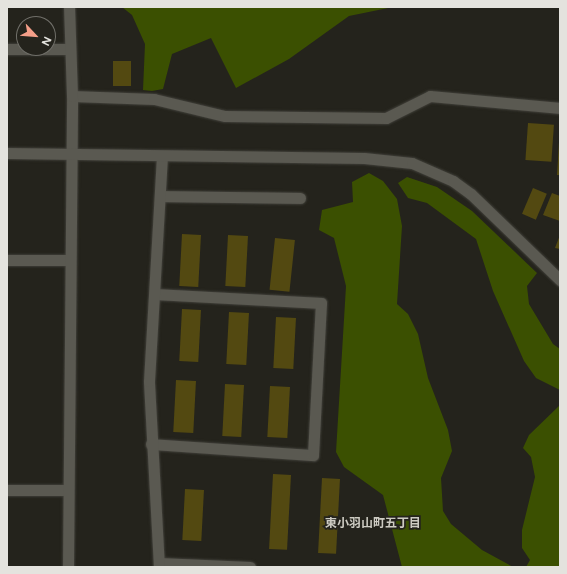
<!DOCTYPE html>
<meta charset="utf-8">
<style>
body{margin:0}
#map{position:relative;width:567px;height:574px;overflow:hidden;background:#24231c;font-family:Figtree,"Noto Sans JP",sans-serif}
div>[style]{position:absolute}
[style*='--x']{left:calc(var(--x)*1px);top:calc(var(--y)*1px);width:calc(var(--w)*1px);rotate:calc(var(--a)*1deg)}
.forest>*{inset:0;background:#3b5001}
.building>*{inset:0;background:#534911;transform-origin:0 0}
.roads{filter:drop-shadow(0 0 1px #41403a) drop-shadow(0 0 1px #41403a)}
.minor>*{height:11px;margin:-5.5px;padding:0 5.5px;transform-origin:5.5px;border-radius:5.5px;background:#5a5951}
.tertiary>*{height:11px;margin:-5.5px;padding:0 5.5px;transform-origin:5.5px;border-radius:5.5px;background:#5a5951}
span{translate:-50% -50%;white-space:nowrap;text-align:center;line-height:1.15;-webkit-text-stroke:3.5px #24231c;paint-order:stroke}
.neighbourhood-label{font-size:12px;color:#cdcbc2;font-weight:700}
.frame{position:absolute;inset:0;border:8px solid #e4e3de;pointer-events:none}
.north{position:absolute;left:16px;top:16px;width:40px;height:40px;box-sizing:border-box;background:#24231c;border:1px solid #71706a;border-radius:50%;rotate:116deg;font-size:11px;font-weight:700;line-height:16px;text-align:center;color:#e4e3de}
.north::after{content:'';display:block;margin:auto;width:14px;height:18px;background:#f49e88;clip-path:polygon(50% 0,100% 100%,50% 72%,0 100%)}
</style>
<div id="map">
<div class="forest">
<div style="clip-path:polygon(122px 7px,393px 7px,349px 16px,289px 59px,236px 88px,211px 38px,172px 54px,163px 89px,152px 91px,143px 90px,145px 44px,132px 15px)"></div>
<div style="clip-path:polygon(369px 173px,383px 181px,397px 199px,402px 226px,397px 304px,408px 314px,418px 334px,428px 378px,448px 430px,452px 451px,441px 478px,443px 511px,451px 524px,482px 550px,513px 567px,402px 567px,383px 495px,344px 467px,336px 452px,346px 286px,334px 238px,319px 230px,322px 210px,353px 202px,352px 182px)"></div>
<div style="clip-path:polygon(407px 177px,437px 187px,472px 211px,537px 273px,527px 286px,529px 304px,553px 344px,560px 349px,560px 390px,536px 378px,524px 361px,493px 291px,476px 239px,427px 203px,408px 198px,398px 183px)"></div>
<div style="clip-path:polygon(560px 405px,560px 567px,526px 567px,530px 560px,522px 548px,522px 530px,535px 477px,531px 457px,523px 448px,529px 435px)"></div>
</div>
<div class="building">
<div style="left:113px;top:61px;width:18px;height:25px"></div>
<div style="left:528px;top:123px;width:26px;height:37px;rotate:4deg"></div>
<div style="clip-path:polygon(559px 142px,560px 142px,560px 175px,557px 175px)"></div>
<div style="left:533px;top:188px;width:15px;height:28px;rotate:23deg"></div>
<div style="clip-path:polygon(552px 193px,560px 196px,560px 221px,543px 215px)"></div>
<div style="left:182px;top:234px;width:19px;height:52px;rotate:3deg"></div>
<div style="left:228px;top:235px;width:20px;height:51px;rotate:3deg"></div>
<div style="clip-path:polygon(560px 235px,560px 249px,555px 248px)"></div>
<div style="left:275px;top:238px;width:20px;height:52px;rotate:6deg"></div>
<div style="left:182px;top:309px;width:19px;height:52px;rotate:3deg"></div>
<div style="left:229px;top:312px;width:20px;height:52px;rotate:3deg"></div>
<div style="left:276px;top:317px;width:20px;height:51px;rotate:3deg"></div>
<div style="left:176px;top:380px;width:20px;height:52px;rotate:3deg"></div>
<div style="left:225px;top:384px;width:19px;height:52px;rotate:3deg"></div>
<div style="left:270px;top:386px;width:20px;height:51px;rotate:3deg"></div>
<div style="left:273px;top:474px;width:18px;height:75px;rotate:3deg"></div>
<div style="left:322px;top:478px;width:18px;height:75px;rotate:3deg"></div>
<div style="left:185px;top:489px;width:19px;height:51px;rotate:3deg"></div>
</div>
<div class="roads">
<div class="minor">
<div style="--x:7;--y:49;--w:63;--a:0"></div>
<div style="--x:72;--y:96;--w:82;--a:2.1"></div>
<div style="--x:154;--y:99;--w:73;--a:13.5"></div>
<div style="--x:225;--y:116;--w:161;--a:0.7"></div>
<div style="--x:386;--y:118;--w:49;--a:-26.6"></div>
<div style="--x:430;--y:96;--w:131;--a:5.3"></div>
<div style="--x:160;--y:196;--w:140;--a:0.8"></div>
<div style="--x:7;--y:260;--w:63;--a:0"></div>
<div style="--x:151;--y:444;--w:162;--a:3.9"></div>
<div style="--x:313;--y:455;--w:152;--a:-87"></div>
<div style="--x:321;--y:303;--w:166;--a:-176.9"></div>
<div style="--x:7;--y:490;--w:61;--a:0"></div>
<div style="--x:159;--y:563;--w:91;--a:2.5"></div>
<div style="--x:68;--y:567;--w:471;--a:-89.5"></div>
<div style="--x:72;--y:96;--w:89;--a:-91.9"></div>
<div style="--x:159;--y:567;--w:186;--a:-93.1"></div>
<div style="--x:149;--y:381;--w:225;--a:-86.7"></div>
</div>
<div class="tertiary">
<div style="--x:7;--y:153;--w:357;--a:0.8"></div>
<div style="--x:364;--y:158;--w:48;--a:5.9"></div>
<div style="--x:412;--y:163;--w:45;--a:23.7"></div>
<div style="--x:453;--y:181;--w:22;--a:36"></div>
<div style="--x:471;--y:194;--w:124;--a:44"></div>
</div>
</div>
<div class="neighbourhood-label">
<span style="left:373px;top:524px">東小羽山町五丁目</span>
</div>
<div class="frame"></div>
<div class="north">N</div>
</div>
